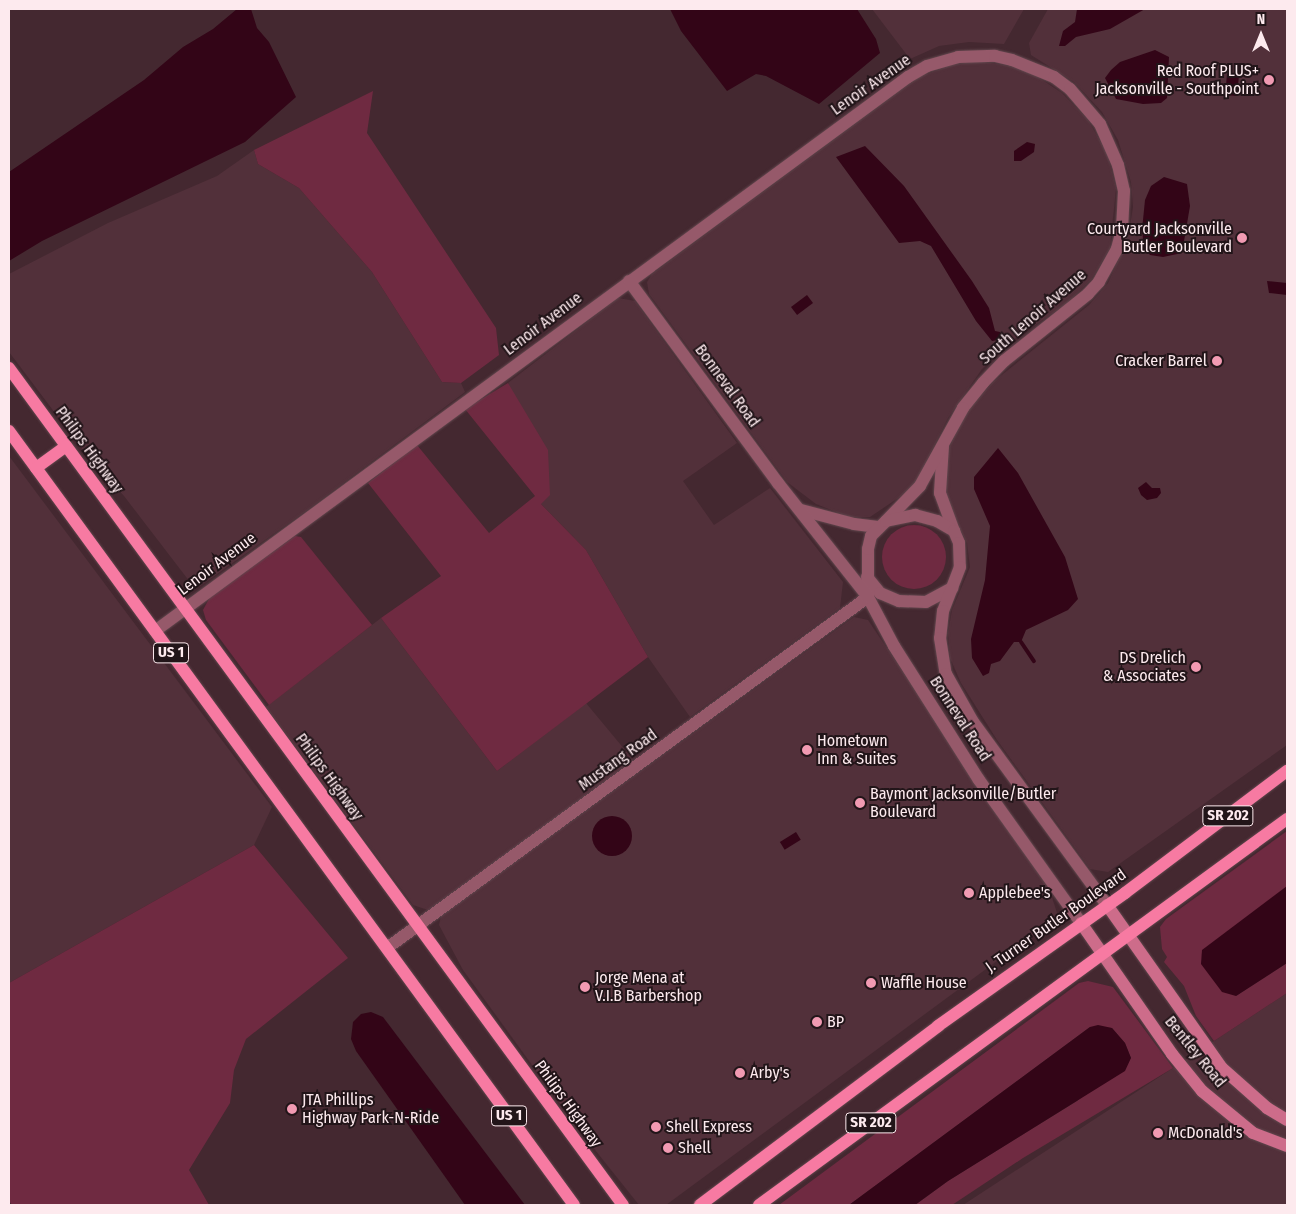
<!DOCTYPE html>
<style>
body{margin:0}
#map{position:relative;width:1296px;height:1214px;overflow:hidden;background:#442830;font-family:"Fira Sans Condensed",sans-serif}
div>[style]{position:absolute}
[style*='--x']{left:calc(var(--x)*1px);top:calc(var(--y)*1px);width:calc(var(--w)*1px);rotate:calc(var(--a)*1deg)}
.built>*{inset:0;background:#52303a}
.green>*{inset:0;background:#6f2a41}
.round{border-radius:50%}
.water>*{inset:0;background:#330517;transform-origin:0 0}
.stream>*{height:4px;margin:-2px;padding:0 2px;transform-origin:2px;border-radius:2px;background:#330517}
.roads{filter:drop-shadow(0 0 1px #62474e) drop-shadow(0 0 1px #62474e)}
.street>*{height:12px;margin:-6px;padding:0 6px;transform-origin:6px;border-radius:6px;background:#96596a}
.secondary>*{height:12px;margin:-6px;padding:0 6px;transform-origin:6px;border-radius:6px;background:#cd6c8a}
.primary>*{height:12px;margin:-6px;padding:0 6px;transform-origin:6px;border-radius:6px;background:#f77aa2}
.dots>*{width:14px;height:14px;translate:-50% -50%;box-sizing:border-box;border:2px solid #221519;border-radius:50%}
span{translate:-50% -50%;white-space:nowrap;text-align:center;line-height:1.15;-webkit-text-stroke:4px #221519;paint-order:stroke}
.shield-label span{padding:1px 4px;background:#221519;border:1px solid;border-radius:4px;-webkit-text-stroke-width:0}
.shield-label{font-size:15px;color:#fdeaee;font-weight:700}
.poi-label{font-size:16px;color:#fdeaee}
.right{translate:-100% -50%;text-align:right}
.left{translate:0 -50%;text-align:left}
.street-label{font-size:16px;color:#fdeaee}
.frame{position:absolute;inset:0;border:10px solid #fdeaee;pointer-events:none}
.north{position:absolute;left:1236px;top:10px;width:50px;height:50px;-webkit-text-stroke:4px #221519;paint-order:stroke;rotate:0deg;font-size:14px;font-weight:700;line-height:20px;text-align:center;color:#fdeaee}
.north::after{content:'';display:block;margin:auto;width:18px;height:22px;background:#fdeaee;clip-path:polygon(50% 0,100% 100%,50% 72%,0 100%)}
</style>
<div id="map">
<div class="built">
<div style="clip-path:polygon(872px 9px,1024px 9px,1004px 44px,969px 42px,939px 46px,910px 59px)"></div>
<div style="clip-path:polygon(1048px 9px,1287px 9px,1287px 745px,1108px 872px,1090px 869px,997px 740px,961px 683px,950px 658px,948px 633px,952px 610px,970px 567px,967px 543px,948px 504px,945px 489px,950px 446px,965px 414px,993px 382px,1089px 305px,1108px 283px,1128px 239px,1133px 207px,1131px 182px,1118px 140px,1102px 112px,1074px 82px,1031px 55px,1029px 43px)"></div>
<div style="clip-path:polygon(978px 61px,1010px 66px,1033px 74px,1062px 93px,1088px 120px,1107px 153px,1116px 188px,1110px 248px,1091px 280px,1065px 305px,1011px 341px,982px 369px,948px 418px,913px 488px,870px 517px,849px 517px,816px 504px,787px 482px,649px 294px,647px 282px,652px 274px,919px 77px,952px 65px)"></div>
<div style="clip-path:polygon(254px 150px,258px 164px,299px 188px,372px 272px,442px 382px,461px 383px,465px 392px,306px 511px,200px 586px,193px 586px,124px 496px,89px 458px,9px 352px,9px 274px,108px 223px,217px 176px)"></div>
<div style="clip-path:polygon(618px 298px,635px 301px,737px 443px,683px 481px,714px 525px,770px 488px,843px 582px,840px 608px,690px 717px,648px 657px,586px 550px,541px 504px,508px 383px)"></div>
<div style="clip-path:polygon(9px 456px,272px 807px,254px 845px,9px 983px)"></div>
<div style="clip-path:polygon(854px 617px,868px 620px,1050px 891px,1058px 916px,666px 1205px,639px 1205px,580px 1131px,463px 970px,439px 925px,441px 916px)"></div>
<div style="clip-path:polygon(381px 618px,497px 771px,586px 703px,635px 762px,428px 910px,413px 905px,266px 707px)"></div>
<div style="clip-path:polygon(1287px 993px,1287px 1205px,963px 1205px,1173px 1068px)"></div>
</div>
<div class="green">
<div style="clip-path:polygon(373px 91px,367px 133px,496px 328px,499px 355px,461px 383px,442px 382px,372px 272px,299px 188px,258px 164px,254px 150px)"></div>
<div style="clip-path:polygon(508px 383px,548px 450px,550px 495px,541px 504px,586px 550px,648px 657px,497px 771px,381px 618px,441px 576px,368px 483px,417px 445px,489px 533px,535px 496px,465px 409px)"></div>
<div class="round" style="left:882px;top:525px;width:64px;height:64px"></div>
<div style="clip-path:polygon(295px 536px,301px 537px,372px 625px,269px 705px,206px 620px,203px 610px,210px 597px)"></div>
<div style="clip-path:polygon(1287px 831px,1287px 887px,1236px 996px,1287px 963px,1287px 993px,1214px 1041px,1196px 1016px,1184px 986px,1164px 962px,1167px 957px,1162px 949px,1160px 927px,1166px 919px)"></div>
<div style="clip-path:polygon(254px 845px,348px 958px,246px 1039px,234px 1070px,230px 1103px,189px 1170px,209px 1205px,12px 1205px,9px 1201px,9px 983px)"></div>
<div style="clip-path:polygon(1088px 981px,1113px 987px,1173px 1068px,1023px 1158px,952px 1205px,915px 1205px,948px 1181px,1077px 1101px,1131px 1058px,1125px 1043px,1112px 1028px,1090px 1027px,849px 1205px,779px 1205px,1079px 983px)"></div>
</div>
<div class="water">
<div style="clip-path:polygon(237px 9px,251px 9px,257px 28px,269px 42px,296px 97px,245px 142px,42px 241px,9px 261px,9px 172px,144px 80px,183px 47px,213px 29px)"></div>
<div style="clip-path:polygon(670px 9px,857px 9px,876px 39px,880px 53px,819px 104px,766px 76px,756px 74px,727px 91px,681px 31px)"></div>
<div style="clip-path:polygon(1077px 9px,1145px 9px,1110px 29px,1076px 37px,1065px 46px,1059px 46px,1063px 31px,1075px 22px)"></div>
<div style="clip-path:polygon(1155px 50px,1169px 57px,1167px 98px,1161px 103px,1143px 104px,1116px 99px,1105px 78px,1111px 70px,1120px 62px)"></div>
<div style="left:1227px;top:74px;width:12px;height:21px;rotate:5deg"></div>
<div style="clip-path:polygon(1027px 142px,1035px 144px,1034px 152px,1021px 161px,1014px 161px,1014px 151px)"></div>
<div style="clip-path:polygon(865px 146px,904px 186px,972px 281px,989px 308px,995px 331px,1000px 332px,1002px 337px,998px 340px,992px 341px,976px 321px,931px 246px,920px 241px,899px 243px,836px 157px)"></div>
<div style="clip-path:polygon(1164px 177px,1187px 184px,1190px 206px,1182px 253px,1163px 257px,1150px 255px,1144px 248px,1142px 230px,1145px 200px,1151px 186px)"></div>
<div style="clip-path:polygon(1267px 281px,1287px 283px,1287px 295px,1269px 293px)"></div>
<div style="left:807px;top:295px;width:10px;height:20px;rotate:53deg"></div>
<div style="clip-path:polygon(998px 448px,1018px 473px,1065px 557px,1078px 599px,1068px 610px,1026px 630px,1021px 642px,1014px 642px,1000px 661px,991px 664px,989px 673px,983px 676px,972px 658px,971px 639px,985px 580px,990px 526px,974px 489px,974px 477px)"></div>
<div style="clip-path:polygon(1146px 482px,1152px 488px,1160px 488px,1161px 493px,1157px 498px,1147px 500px,1141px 495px,1138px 488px)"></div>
<div class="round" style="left:592px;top:816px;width:40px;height:40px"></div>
<div style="left:796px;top:832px;width:9px;height:19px;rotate:58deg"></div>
<div style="clip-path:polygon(1287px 886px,1287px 963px,1236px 996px,1222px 992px,1201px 964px,1202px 950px)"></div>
<div style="clip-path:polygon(371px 1012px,383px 1017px,525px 1205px,465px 1205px,356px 1051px,351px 1039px,353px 1022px,361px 1014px)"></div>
<div style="clip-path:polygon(1098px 1025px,1112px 1028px,1125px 1043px,1131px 1058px,1125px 1071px,948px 1181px,915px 1205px,849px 1205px,1090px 1027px)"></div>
</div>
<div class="stream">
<div style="--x:1021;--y:642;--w:23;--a:56"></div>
</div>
<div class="roads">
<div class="street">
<div style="--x:943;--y:446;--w:47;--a:93.7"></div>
<div style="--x:940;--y:493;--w:40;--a:69.8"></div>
<div style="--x:801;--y:510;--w:55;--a:14.8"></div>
<div style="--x:854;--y:524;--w:24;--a:7"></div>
<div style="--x:867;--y:577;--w:21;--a:51"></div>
<div style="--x:880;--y:593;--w:21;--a:23"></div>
<div style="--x:899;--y:601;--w:27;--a:2"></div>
<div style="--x:926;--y:602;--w:30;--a:-28"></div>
<div style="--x:155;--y:631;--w:935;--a:-36.34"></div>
<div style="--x:908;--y:77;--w:22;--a:-30"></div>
<div style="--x:927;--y:66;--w:32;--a:-16"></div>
<div style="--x:958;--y:57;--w:37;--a:-2"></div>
<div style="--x:995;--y:56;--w:17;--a:13"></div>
<div style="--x:1012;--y:60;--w:45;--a:22"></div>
<div style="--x:1054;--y:77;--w:20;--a:37"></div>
<div style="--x:1070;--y:89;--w:46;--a:49.4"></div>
<div style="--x:1100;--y:124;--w:45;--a:66.3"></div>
<div style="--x:1118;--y:165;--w:27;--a:77"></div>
<div style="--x:1124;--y:191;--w:39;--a:93"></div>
<div style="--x:1122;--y:230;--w:20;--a:105"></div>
<div style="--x:1117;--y:249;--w:38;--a:119"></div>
<div style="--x:1099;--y:282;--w:16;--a:133"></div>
<div style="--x:1088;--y:294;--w:107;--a:141.4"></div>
<div style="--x:1004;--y:361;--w:30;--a:134"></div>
<div style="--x:983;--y:383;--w:32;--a:129"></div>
<div style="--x:963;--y:408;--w:89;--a:118.9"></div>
<div style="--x:920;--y:486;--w:49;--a:134.2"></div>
<div style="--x:1081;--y:923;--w:176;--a:-125.5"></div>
<div style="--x:979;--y:780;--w:159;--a:-122.4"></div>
<div style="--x:894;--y:646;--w:55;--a:-118"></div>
<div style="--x:868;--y:597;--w:48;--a:-90"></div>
<div style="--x:868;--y:549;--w:13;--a:-77"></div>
<div style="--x:871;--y:536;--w:21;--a:-45"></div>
<div style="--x:886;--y:521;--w:30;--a:-12"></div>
<div style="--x:915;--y:515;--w:23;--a:15"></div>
<div style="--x:937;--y:521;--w:20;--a:30"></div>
<div style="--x:954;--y:531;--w:13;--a:67"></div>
<div style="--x:959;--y:543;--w:24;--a:88"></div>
<div style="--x:960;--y:567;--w:47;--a:111.1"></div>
<div style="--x:943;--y:611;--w:27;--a:96"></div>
<div style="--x:940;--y:638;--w:36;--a:81"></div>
<div style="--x:946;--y:674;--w:55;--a:60.6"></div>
<div style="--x:973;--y:722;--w:227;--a:53.8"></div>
<div style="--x:387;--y:948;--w:595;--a:-36.12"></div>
<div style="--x:868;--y:597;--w:145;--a:-128.3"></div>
<div style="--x:778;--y:483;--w:251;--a:-126.4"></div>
</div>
<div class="secondary">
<div style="--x:1107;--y:905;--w:199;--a:54.8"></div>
<div style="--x:1222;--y:1068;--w:60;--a:41.6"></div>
<div style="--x:1267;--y:1108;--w:23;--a:31"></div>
<div style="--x:1081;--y:923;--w:160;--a:55.2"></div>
<div style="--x:1172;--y:1054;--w:48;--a:51"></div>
<div style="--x:1202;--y:1091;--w:66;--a:39.5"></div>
<div style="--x:1253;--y:1133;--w:36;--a:21"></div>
</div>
<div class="primary">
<div style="--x:9;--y:368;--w:1038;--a:53.74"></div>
<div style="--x:9;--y:431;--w:958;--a:53.87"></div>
<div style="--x:36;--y:468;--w:37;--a:-36"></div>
<div style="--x:700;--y:1205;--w:298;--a:-36.9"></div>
<div style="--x:938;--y:1026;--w:229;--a:-35.4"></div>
<div style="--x:1125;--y:893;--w:203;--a:-37"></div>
<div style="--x:759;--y:1205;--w:654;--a:-36.17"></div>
</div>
</div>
<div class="dots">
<div style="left:1269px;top:80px;background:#f19ab2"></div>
<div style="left:1242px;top:238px;background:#f19ab2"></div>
<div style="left:1217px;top:361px;background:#f19ab2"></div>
<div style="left:1196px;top:667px;background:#f19ab2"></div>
<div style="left:807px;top:750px;background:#f19ab2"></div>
<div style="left:860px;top:803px;background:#f19ab2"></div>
<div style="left:969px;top:893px;background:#f19ab2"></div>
<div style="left:871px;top:983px;background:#f19ab2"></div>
<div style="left:585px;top:987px;background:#f19ab2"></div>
<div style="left:817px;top:1022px;background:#f19ab2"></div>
<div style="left:740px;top:1073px;background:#f19ab2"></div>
<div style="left:292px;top:1109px;background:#f19ab2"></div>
<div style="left:656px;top:1127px;background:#f19ab2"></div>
<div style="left:1158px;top:1133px;background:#f19ab2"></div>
<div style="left:668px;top:1148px;background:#f19ab2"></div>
</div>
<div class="shield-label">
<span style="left:171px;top:653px">US 1</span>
<span style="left:1228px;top:816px">SR 202</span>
<span style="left:509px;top:1116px">US 1</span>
<span style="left:871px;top:1123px">SR 202</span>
</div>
<div class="poi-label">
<span class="right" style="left:1259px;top:80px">Red Roof PLUS+<br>Jacksonville - Southpoint</span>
<span class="right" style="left:1232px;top:238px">Courtyard Jacksonville<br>Butler Boulevard</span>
<span class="right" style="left:1207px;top:361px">Cracker Barrel</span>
<span class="right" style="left:1186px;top:667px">DS Drelich<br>&amp; Associates</span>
<span class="left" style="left:817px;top:750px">Hometown<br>Inn &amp; Suites</span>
<span class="left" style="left:870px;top:803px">Baymont Jacksonville/Butler<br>Boulevard</span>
<span class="left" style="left:979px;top:893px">Applebee's</span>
<span class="left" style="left:595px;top:987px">Jorge Mena at<br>V.I.B Barbershop</span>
<span class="left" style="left:881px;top:983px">Waffle House</span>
<span class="left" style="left:827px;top:1022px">BP</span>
<span class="left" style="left:750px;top:1073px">Arby's</span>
<span class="left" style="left:302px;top:1109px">JTA Phillips<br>Highway Park-N-Ride</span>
<span class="left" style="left:666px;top:1127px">Shell Express</span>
<span class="left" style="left:1168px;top:1133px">McDonald's</span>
<span class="left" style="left:678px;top:1148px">Shell</span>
</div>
<div class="street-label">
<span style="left:871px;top:85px;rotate:-35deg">Lenoir Avenue</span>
<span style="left:1033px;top:317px;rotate:-41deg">South Lenoir Avenue</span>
<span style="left:543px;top:324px;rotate:-37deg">Lenoir Avenue</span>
<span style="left:727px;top:386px;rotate:54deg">Bonneval Road</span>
<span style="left:89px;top:450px;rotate:54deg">Philips Highway</span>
<span style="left:217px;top:564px;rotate:-37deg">Lenoir Avenue</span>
<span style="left:960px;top:719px;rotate:57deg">Bonneval Road</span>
<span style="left:618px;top:760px;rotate:-36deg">Mustang Road</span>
<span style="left:329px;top:777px;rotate:54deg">Philips Highway</span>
<span style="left:1056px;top:921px;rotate:-35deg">J. Turner Butler Boulevard</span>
<span style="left:1195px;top:1052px;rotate:51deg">Bentley Road</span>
<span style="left:568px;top:1104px;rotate:54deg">Philips Highway</span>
</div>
<div class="frame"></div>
<div class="north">N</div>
</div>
